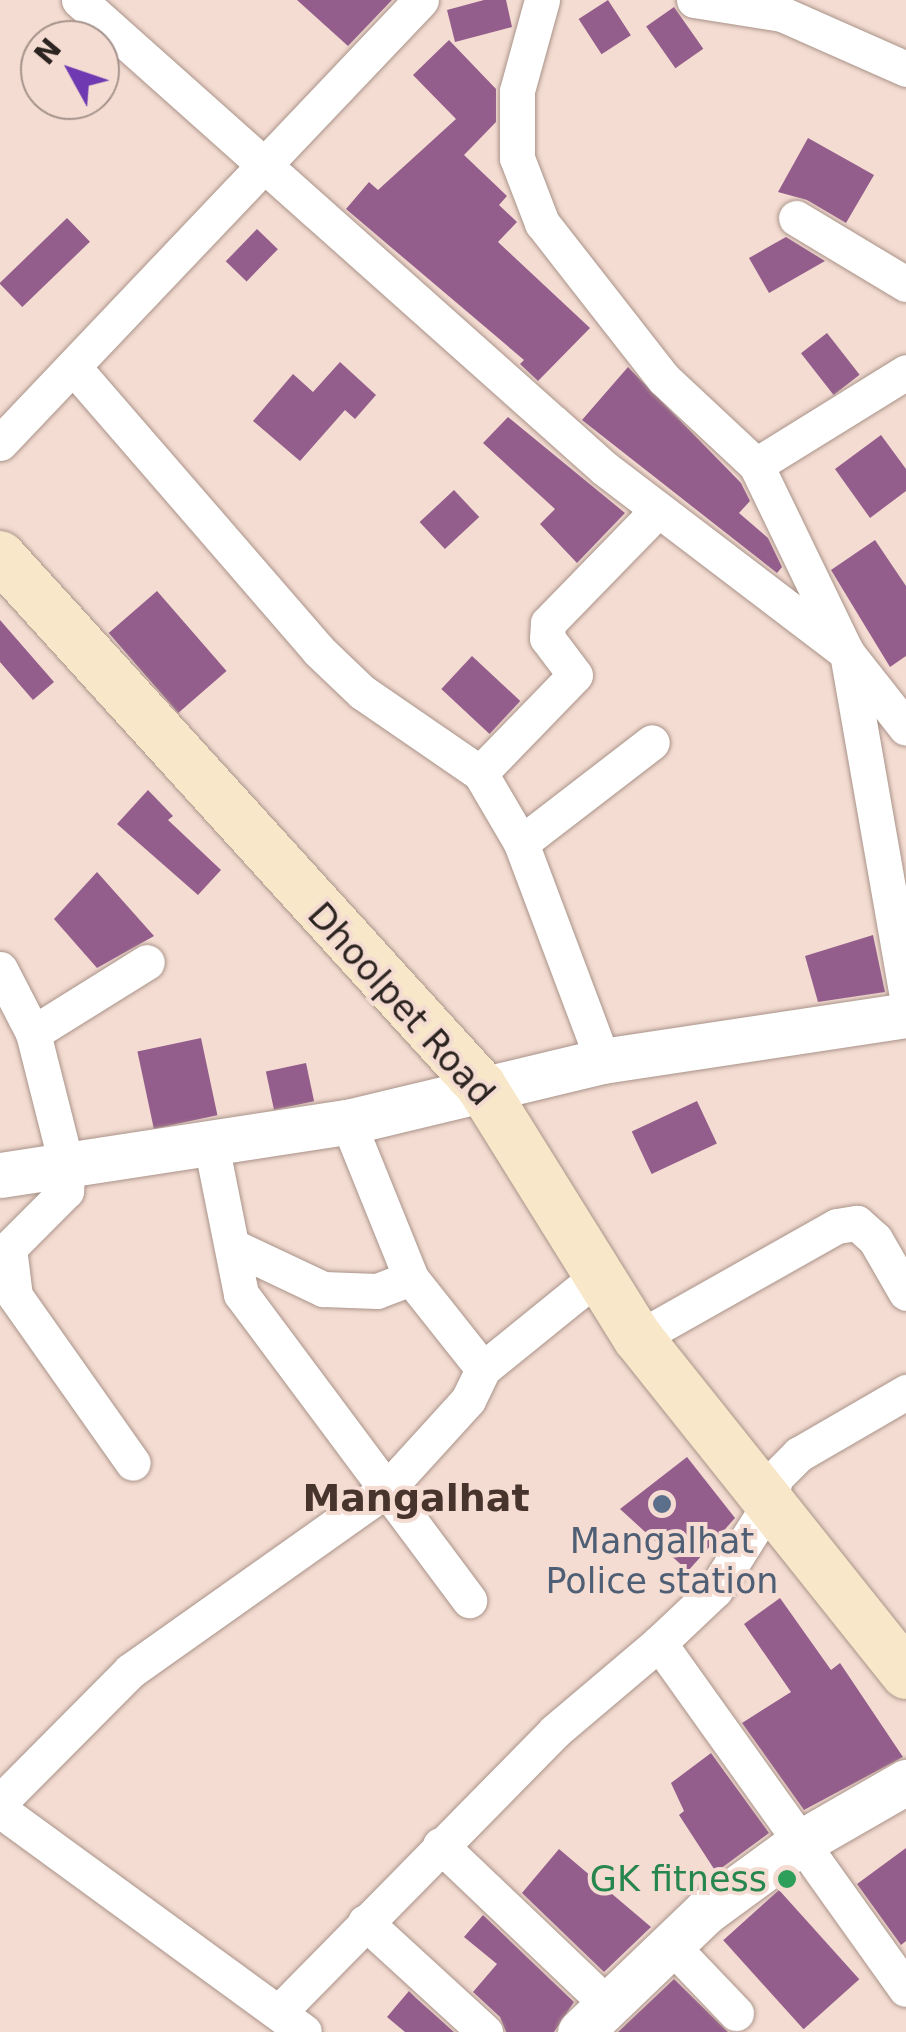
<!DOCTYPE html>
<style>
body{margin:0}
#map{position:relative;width:906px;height:2032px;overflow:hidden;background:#f4dcd2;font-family:"DejaVu Sans",sans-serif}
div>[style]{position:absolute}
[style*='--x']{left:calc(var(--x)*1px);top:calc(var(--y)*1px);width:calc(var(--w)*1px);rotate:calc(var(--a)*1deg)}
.building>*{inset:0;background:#935d8c;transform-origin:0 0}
.roads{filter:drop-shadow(0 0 2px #a99389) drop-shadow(0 0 2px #a99389)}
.minor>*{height:35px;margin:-17.5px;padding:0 17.5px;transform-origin:17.5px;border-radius:17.5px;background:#fff}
.tertiary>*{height:45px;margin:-22.5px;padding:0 22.5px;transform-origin:22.5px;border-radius:22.5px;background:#fff}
.secondary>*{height:50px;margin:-25px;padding:0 25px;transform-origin:25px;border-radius:25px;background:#f8e7c9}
.dots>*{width:28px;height:28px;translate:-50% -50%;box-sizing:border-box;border:5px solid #f4dcd2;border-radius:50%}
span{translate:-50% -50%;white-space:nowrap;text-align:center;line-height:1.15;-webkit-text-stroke:8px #f4dcd2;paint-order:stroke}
.street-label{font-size:35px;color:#2c2420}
.service-label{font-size:35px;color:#4e5e75}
.leisure-label{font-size:35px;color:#27864d}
.right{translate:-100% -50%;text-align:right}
.neighbourhood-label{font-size:38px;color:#47342c;font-weight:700}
.north{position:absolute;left:20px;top:20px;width:100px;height:100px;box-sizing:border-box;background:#f4dcd2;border:2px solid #a4928b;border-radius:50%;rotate:310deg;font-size:28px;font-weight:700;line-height:40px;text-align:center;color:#2c2420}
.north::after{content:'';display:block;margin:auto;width:35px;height:45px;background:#6f3ab1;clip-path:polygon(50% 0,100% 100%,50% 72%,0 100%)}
</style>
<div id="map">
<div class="building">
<div style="clip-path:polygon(297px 0,392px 0,348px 46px)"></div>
<div style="clip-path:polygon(484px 0,506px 0,512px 27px,455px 42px,447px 10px)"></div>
<div style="left:608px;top:0;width:42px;height:35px;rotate:57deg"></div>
<div style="left:674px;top:7px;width:51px;height:34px;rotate:55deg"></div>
<div style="clip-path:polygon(449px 40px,496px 89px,496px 122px,464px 155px,507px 196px,499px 205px,517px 222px,498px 242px,590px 328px,538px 381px,520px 364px,524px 360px,346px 209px,369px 182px,378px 190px,456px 119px,413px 75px)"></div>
<div style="clip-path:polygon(808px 138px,874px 175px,846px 223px,807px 200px,778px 192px)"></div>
<div style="left:67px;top:218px;width:33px;height:94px;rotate:46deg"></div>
<div style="left:257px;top:229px;width:29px;height:45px;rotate:44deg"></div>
<div style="clip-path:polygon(786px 237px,825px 261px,769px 293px,749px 258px)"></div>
<div style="left:827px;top:333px;width:53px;height:33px;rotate:52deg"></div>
<div style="clip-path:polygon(340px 362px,376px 395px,355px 419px,345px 410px,300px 461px,253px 421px,293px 374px,313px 392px)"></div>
<div style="clip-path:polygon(628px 367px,741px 483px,750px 501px,739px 513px,768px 538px,782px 567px,777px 573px,582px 420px)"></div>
<div style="clip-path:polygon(508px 417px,625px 513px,577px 563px,540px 524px,555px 509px,483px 443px)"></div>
<div style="clip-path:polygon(881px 435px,906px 469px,906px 491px,870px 518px,835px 469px)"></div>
<div style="left:454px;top:490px;width:37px;height:47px;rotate:47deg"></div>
<div style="clip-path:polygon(875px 540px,906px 586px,906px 656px,890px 667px,831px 570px)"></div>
<div style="left:157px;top:591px;width:106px;height:64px;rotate:49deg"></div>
<div style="clip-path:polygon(0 620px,54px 682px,33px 700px,0 662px)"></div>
<div style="left:472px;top:656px;width:66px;height:45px;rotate:43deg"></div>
<div style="clip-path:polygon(148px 790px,173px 816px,168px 820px,221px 870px,198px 895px,117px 824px)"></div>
<div style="clip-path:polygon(97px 872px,154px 936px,97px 968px,54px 919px)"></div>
<div style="clip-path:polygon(873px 935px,885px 992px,818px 1002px,805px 956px)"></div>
<div style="left:201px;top:1038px;width:79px;height:65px;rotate:78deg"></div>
<div style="left:306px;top:1063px;width:39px;height:41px;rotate:78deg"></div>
<div style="left:697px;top:1101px;width:47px;height:72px;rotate:65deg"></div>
<div style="clip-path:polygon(687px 1457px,735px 1518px,688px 1571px,620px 1509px)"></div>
<div style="clip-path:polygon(780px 1598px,831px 1670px,840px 1663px,903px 1757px,804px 1810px,742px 1723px,791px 1692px,744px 1624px)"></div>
<div style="clip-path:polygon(711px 1753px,769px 1833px,716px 1872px,679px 1815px,684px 1811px,671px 1783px)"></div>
<div style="clip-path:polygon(906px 1848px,906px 1941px,901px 1945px,857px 1884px)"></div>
<div style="clip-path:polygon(559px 1849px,651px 1927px,604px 1972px,522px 1893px)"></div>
<div style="left:779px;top:1890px;width:120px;height:75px;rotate:48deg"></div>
<div style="clip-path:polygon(483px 1915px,574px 2002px,554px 2032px,506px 2032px,500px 2017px,473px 1992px,497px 1964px,464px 1937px)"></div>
<div style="clip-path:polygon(674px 1979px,728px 2032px,618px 2032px)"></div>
<div style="clip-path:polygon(409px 1991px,416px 1998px,454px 2032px,405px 2032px,387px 2017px)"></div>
</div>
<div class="roads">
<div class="minor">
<div style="--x:79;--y:0;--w:703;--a:41.71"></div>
<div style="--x:604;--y:468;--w:305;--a:37.3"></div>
<div style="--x:847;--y:653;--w:343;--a:80.1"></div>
<div style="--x:542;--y:0;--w:94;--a:105.4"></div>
<div style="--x:517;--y:91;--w:67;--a:90"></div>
<div style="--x:517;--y:158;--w:70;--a:69"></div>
<div style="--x:542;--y:223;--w:198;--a:52"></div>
<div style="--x:664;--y:379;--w:126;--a:43.1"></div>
<div style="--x:756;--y:465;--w:176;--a:-31.8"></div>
<div style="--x:694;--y:0;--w:89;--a:9"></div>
<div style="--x:782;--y:14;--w:136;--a:23.9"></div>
<div style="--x:796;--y:218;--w:128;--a:31"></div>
<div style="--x:75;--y:369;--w:371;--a:49.1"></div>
<div style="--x:318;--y:650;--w:61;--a:43.7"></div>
<div style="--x:362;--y:692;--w:143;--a:34.5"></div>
<div style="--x:480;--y:773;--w:81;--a:59.6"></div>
<div style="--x:521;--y:843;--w:233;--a:69.4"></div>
<div style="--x:0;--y:443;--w:611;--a:-46.46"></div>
<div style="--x:756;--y:465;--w:209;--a:64.2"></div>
<div style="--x:847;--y:653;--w:95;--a:51.8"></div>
<div style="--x:480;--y:773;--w:136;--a:-45.9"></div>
<div style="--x:575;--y:675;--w:46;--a:-127.1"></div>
<div style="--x:547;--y:638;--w:15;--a:-86"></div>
<div style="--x:548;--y:623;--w:158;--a:-45.8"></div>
<div style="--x:521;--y:843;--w:165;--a:-37.6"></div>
<div style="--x:0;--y:969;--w:72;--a:62.7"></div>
<div style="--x:33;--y:1033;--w:138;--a:75.8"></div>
<div style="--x:67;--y:1167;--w:24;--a:92"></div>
<div style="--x:66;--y:1191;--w:81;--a:135"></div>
<div style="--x:9;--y:1248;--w:48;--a:82.9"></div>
<div style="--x:15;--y:1296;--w:204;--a:54.8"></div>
<div style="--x:33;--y:1033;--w:134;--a:-31.9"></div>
<div style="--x:211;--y:1144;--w:153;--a:78.7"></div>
<div style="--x:241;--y:1294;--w:382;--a:53.3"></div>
<div style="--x:232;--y:1246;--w:101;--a:25.3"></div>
<div style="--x:323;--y:1289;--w:54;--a:2.1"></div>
<div style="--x:377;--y:1291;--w:36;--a:-21"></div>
<div style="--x:638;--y:1338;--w:228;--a:-29.4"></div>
<div style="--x:837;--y:1226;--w:20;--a:-9"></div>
<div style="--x:857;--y:1223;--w:24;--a:42"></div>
<div style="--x:875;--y:1239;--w:62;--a:60.1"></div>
<div style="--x:483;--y:1369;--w:149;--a:-39"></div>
<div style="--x:659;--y:1643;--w:77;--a:-43.4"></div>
<div style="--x:715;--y:1590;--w:101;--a:-57.6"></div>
<div style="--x:769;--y:1505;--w:28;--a:-77"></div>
<div style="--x:775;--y:1478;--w:34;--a:-45"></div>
<div style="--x:799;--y:1454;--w:124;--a:-30.1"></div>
<div style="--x:0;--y:1802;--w:185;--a:-45.2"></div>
<div style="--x:130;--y:1671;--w:315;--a:-35.3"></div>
<div style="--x:387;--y:1489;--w:120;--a:-47.7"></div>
<div style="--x:468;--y:1400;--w:34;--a:-64"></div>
<div style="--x:483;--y:1369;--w:116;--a:-128.4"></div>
<div style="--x:411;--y:1278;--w:168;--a:-112"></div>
<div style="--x:0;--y:1810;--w:376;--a:36.1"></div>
<div style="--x:440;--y:1845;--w:229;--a:43.6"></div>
<div style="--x:365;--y:1922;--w:163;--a:42.5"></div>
<div style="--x:669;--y:1943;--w:97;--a:46.3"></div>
<div style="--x:280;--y:2011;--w:392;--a:-45.5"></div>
<div style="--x:555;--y:1731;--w:136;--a:-40.2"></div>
<div style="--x:659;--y:1643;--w:425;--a:54.5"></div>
</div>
<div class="tertiary">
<div style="--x:0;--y:1175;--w:352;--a:-8.7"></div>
<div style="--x:348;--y:1122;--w:262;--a:-13.5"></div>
<div style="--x:603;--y:1061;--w:306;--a:-8.6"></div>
<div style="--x:580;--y:2032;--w:173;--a:-43.8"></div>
<div style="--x:705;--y:1912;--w:115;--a:-36.2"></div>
<div style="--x:798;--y:1844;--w:125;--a:-29.9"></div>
</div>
<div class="secondary">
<div style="--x:0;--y:556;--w:716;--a:47.77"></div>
<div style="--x:481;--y:1086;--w:297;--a:58.1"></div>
<div style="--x:638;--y:1338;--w:430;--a:51.4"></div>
</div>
</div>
<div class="dots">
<div style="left:662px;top:1504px;background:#5c6f8a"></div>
<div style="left:787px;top:1879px;background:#2e9e5b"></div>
</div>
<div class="street-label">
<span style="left:401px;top:1004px;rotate:48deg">Dhoolpet Road</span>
</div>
<div class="service-label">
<span style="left:662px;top:1561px">Mangalhat<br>Police station</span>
</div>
<div class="leisure-label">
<span class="right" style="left:767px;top:1879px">GK fitness</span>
</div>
<div class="neighbourhood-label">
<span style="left:416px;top:1499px">Mangalhat</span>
</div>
<div class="north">N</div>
</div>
